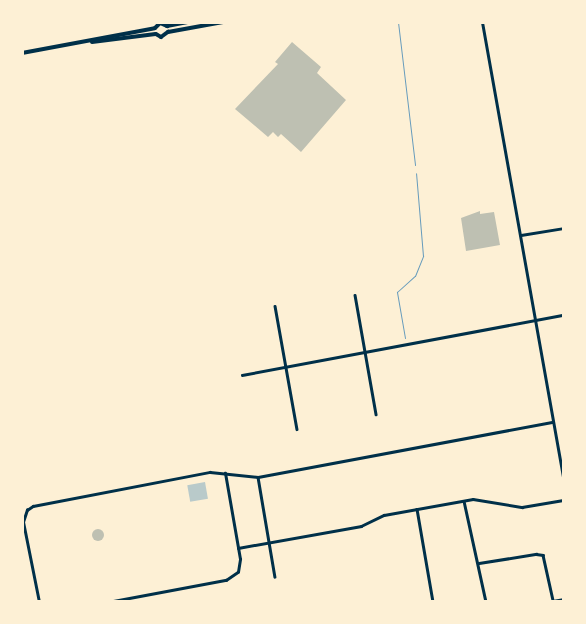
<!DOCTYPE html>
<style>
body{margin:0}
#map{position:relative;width:586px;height:624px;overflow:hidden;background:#fdf0d5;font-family:Inter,sans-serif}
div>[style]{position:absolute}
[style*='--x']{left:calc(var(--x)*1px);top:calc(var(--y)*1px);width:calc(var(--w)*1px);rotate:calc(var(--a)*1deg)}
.green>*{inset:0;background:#b9caca;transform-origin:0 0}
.stream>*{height:1px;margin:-0.5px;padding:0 0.5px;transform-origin:0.5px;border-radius:0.5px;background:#669bbc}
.building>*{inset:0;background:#bec0b2}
.round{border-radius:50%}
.minor>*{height:2.5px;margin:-1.25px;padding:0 1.25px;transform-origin:1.25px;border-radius:1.25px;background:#003049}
.secondary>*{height:3px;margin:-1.5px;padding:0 1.5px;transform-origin:1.5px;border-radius:1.5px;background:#003049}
.primary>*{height:4px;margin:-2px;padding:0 2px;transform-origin:2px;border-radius:2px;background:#003049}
span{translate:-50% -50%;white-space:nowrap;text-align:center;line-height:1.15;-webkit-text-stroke:4px #fdf0d5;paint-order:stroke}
.frame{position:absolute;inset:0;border:24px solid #fdf0d5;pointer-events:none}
</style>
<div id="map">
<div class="green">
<div style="left:205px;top:482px;width:17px;height:18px;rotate:80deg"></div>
</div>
<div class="stream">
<div style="--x:398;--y:22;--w:144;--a:83.2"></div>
<div style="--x:405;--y:338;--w:47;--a:-99.9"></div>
<div style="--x:397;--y:292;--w:24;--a:-42"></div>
<div style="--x:415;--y:276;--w:22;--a:-68"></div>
<div style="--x:423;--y:256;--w:83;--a:-94.8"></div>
</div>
<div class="building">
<div style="clip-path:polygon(292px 42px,321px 67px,317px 73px,346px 100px,301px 152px,281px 134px,278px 137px,273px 132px,268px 137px,235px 109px,278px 64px,275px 62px)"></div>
<div style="clip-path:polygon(480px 211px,480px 214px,494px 212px,500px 245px,466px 251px,461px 218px)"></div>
<div class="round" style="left:92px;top:529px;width:12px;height:12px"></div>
</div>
<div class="minor">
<div style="--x:521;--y:235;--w:44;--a:-9.2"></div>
<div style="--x:355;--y:295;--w:121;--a:80"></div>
<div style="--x:275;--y:306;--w:125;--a:79.9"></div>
<div style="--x:242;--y:375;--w:328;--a:-10.6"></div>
<div style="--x:258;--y:477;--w:101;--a:80.4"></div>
<div style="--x:464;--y:501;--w:103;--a:77.7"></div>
<div style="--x:417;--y:509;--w:94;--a:80.2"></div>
<div style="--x:238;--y:548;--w:125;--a:-10.1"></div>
<div style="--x:361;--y:526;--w:25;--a:-26"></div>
<div style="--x:384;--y:515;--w:90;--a:-10.2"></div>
<div style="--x:473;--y:499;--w:50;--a:9.3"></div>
<div style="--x:522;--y:507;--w:43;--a:-9.5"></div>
<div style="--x:479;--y:563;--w:58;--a:-9"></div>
<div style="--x:536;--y:554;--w:7;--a:8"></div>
<div style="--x:543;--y:555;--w:46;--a:77.5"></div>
<div style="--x:39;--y:602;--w:82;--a:-101.3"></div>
<div style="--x:23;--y:522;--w:13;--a:-72"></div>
<div style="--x:27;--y:510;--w:7;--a:-34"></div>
<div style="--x:33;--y:506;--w:180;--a:-10.9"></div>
<div style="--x:210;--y:472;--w:48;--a:5.9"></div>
<div style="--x:258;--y:477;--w:300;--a:-10.6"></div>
<div style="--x:108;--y:602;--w:120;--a:-10.6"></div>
<div style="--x:226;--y:580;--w:14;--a:-34"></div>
<div style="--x:238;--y:572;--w:13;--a:-81"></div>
<div style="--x:240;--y:559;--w:87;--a:-99.9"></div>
<div style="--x:547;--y:602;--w:17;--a:-10"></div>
</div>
<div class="secondary">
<div style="--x:482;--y:22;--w:468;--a:79.9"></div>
</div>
<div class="primary">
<div style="--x:167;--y:26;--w:21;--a:-11"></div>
<div style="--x:155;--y:28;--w:7;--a:-45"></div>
<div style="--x:160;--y:23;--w:8;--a:23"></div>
<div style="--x:168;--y:32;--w:56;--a:-10.3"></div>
<div style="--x:156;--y:34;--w:6;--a:31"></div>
<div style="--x:161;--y:37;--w:9;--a:-36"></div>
<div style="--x:92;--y:42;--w:64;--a:-7.1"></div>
<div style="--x:22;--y:53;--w:135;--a:-10.6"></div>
</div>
<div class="frame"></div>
</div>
